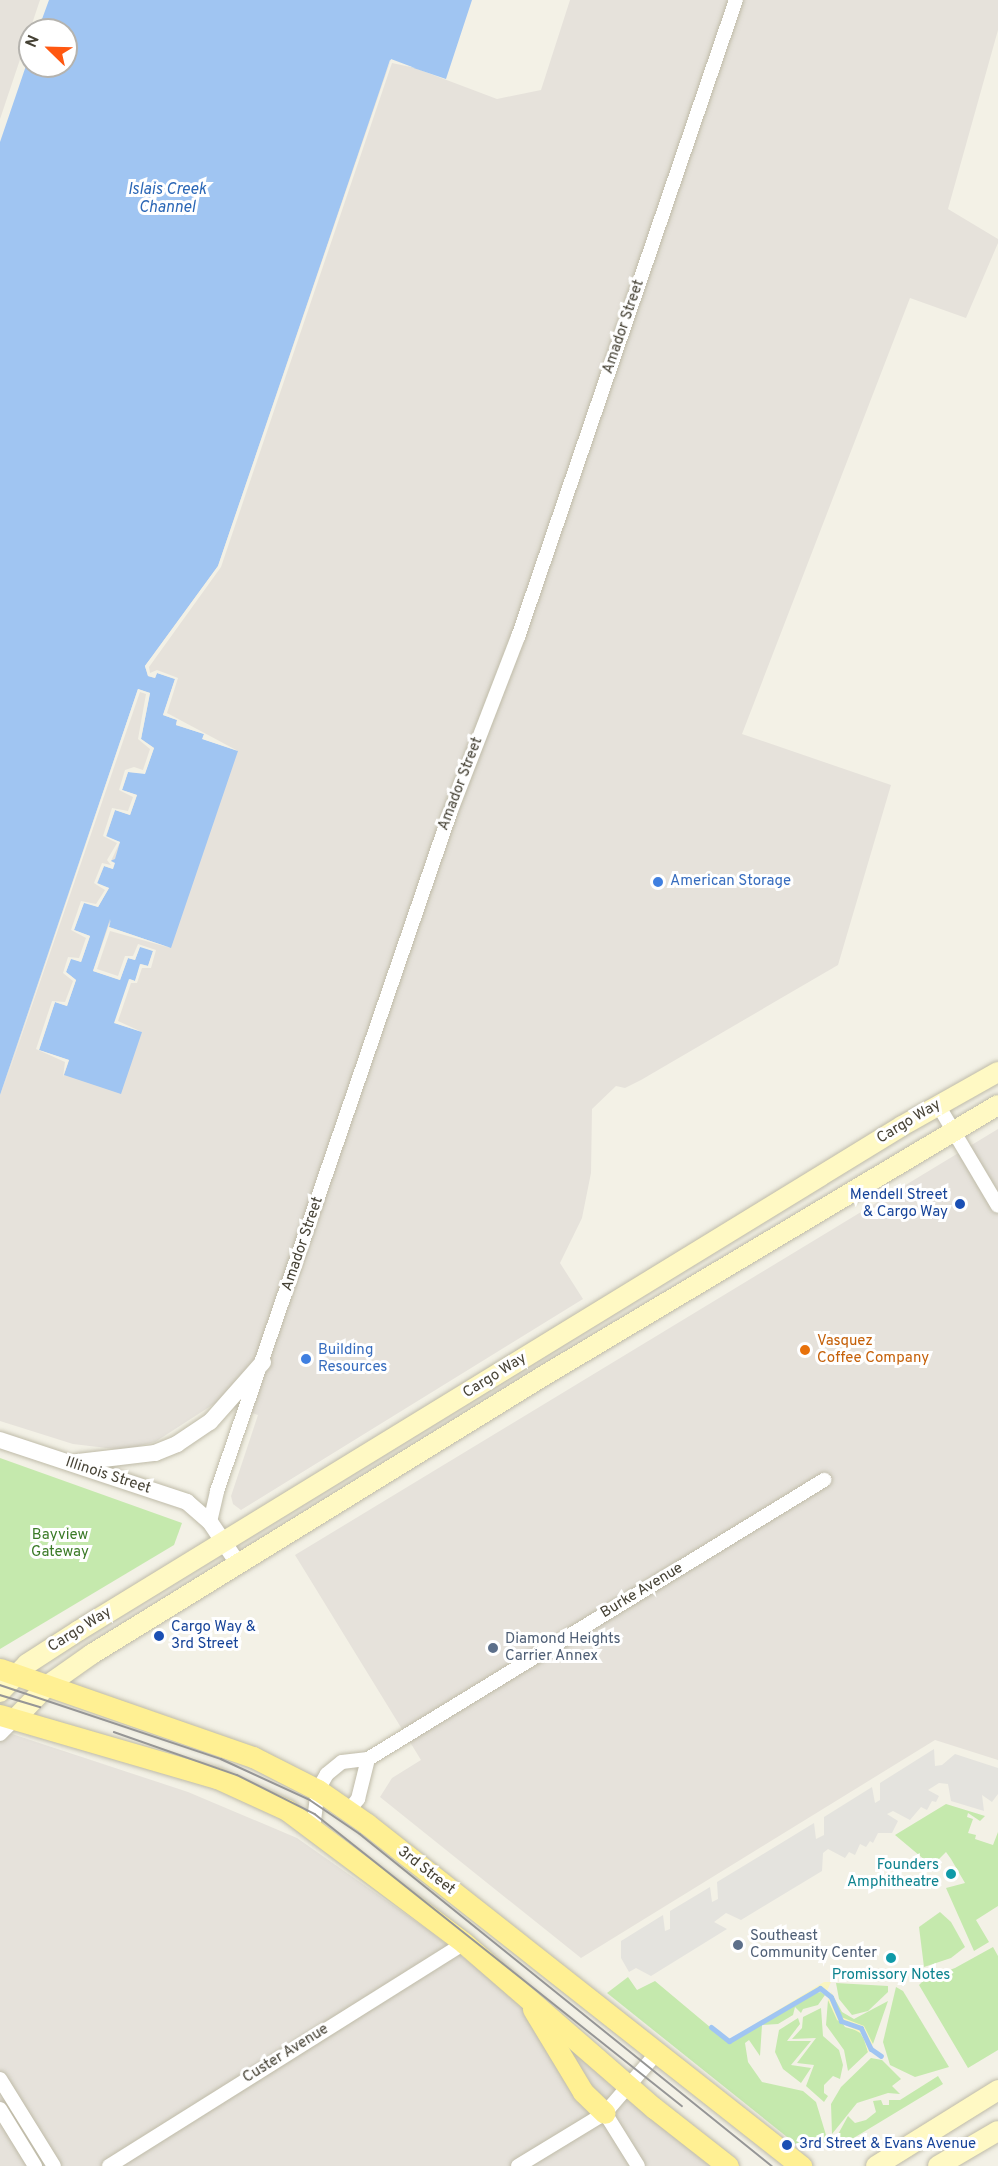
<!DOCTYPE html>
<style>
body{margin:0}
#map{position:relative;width:998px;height:2166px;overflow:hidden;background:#f3f1e6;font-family:Overpass,sans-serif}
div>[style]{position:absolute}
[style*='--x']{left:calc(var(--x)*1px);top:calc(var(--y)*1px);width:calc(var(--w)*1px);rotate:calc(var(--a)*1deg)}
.industrial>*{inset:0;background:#e6e2db}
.green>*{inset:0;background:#c5e9ad}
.sand>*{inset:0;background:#f9f5c0}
.parking>*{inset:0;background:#e4e3de}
.water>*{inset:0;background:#a0c5f2}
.pier>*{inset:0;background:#f3f1e6}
.stream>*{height:5px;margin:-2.5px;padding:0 2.5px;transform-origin:2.5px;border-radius:2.5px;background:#a0c5f2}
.roads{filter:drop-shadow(0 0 2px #bfbba8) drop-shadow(0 0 2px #bfbba8)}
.minor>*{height:14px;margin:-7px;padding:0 7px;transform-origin:7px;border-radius:7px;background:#fff}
.tertiary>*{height:16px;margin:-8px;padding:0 8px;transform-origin:8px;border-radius:8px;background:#fff}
.secondary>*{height:20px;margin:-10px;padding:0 10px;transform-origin:10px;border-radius:10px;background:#fff9c4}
.primary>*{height:21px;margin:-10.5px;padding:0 10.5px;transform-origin:10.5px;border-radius:10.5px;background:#fff093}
.tram>*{height:1.5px;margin:-0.75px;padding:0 0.75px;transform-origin:0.75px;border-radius:0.75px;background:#969696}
.dots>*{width:16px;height:16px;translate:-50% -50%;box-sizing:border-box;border:3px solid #fff;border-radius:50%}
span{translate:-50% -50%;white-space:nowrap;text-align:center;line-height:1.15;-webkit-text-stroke:6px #fff;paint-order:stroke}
.street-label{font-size:15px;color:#464235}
.shop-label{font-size:15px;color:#366cbe}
.left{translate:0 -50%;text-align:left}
.transit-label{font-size:15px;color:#164399}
.right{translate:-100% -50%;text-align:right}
.food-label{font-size:15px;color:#c56008}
.park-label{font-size:15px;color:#3a7a26}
.service-label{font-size:15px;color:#4e5e75}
.culture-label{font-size:15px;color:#0d838f}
.water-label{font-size:16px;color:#2b67b6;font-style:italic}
.north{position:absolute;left:18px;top:18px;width:60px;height:60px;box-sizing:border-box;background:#fff;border:2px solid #b5b3ae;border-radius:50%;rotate:293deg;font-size:16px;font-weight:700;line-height:24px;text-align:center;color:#464235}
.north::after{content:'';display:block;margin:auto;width:21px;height:27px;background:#ff5811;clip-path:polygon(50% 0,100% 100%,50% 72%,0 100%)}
</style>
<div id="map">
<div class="industrial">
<div style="clip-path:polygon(0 0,40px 0,0 119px)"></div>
<div style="clip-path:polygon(570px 0,998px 0,998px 30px,948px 209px,998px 239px,998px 243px,966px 318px,910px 298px,742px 734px,891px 785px,838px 965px,641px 1080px,625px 1088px,616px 1086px,592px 1109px,591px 1173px,582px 1218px,560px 1263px,583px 1299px,241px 1510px,233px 1504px,231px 1496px,258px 1415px,217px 1402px,155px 1442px,123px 1450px,73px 1444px,0 1421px,0 1095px,138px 689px,391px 59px,497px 99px,541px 90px)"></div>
<div style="clip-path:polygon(998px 1129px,998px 1760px,935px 1740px,581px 1958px,380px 1797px,392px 1778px,421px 1760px,295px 1555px)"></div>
<div style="clip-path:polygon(0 1730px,188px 1792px,297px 1838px,431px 1932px,727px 2166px,0 2166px)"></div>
</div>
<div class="green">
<div style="clip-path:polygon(0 1458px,182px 1523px,174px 1545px,0 1649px)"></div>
<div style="clip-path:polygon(946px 1804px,985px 1816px,980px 1821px,968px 1813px,967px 1817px,973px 1819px,968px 1833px,976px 1835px,975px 1839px,993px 1845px,998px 1832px,998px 1906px,976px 1920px,989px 1942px,974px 1951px,946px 1888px,965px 1883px,951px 1859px,946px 1852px,932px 1866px,895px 1835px)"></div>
<div style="clip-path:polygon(940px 1912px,951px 1922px,965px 1947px,951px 1958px,924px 1967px,919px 1927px)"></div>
<div style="clip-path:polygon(993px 1947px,998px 1956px,998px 2050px,968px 2068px,919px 1985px,925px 1979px,955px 1968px)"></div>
<div style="clip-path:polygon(628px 1977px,637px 1990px,655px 1981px,729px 2043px,809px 1994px,821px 1992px,825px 1995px,818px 2005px,803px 2009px,801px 2013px,795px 2007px,793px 2015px,778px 2024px,762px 2025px,760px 2056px,749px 2040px,745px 2043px,748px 2062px,762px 2082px,803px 2091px,816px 2102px,829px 2145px,802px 2149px,607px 1993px)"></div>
<div style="clip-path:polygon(836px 1983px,888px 1986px,888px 1992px,868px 2011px,852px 2015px,839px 1999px)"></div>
<div style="clip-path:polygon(896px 1987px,903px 1991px,949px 2067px,915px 2077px,890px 2065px,883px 2042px)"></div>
<div style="clip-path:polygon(831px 1992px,842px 2012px,854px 2019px,888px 2001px,873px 2044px,841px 2017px)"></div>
<div style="clip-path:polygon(828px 2000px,845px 2027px,859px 2031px,865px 2041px,868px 2052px,848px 2071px,844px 2050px,826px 2025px)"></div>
<div style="clip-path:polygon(821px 2008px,823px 2036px,839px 2050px,843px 2065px,840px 2079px,833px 2076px,824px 2085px,824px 2093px,828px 2096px,824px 2102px,806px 2086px,814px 2065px,797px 2063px,816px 2038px,792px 2039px,802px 2028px,803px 2017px)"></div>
<div style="clip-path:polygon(798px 2018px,800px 2024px,787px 2041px,811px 2041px,791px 2065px,811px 2068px,801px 2083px,783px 2069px,775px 2052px,779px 2030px)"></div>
<div style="clip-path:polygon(871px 2058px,882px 2060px,901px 2079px,892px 2086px,900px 2094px,888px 2093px,857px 2103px,832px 2134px,831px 2104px,841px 2087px)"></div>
<div style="clip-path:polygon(938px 2076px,943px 2084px,852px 2139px,836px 2138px,848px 2116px,855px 2123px,866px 2120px,876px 2112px,873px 2101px,881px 2100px,883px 2105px,889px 2105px,889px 2100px,900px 2100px)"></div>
</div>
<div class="sand">
<div style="clip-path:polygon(824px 1982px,831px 1982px,825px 1995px,820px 1991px,809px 1994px,730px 2042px,710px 2028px,729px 2040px)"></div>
<div style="clip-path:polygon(831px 1992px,841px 2017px,864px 2026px,873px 2044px,868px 2052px,862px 2034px,837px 2020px,828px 2000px)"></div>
</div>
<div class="parking">
<div style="clip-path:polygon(934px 1749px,935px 1766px,942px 1765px,955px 1754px,998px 1768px,998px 1794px,992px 1802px,982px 1795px,984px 1811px,951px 1801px,948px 1784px,939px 1783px,928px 1790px,939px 1796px,936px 1802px,932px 1801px,927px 1810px,921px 1807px,910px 1820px,893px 1811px,887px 1814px,898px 1821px,892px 1833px,878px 1833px,873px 1843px,870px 1841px,866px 1847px,860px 1844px,855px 1855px,849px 1852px,845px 1858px,828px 1849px,823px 1853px,822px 1871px,741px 1920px,726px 1913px,714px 1922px,727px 1929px,651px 1976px,636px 1968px,629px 1972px,621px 1958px,621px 1941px,663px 1915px,665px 1931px,670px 1929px,670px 1911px,710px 1887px,712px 1902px,718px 1899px,717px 1882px,814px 1823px,816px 1839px,824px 1835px,824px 1817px,872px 1787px,875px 1803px,880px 1800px,880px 1783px)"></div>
</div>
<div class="water">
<div style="clip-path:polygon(49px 0,472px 0,446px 79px,390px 60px,218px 566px,145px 666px,148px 676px,155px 678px,157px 673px,175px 679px,163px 715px,177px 720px,176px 725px,204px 734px,203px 739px,238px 751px,171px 948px,109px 927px,110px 919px,93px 971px,120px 980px,128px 958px,135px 960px,140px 946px,153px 951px,148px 966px,141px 964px,135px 981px,130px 979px,115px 1023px,142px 1032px,121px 1094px,64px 1075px,69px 1060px,39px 1050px,55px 1002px,67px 1006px,76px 980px,66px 972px,71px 958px,81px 962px,90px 936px,74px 930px,84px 902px,98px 907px,109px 888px,97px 884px,104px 866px,113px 869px,110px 861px,115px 859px,120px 842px,106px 837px,115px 810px,130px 815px,137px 795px,122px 790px,128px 772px,145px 773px,154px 748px,141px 739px,150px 693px,138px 689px,0 1095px,0 142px,30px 54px,30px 66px,66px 66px,66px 30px,38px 30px)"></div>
</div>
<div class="pier">
<div style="clip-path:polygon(391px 59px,415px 68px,392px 63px,221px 567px,149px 667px,150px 673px,157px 670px,178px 678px,167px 713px,238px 751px,202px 739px,204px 734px,176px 725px,177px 720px,163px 715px,175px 679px,157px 673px,155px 678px,148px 676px,145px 666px,218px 566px)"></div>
<div style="clip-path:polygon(138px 689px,150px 693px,141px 739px,154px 748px,145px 774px,128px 772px,122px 790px,137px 795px,130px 815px,115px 810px,106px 836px,120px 842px,111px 861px,115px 863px,113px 869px,104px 866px,97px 883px,109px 888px,98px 907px,84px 903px,74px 930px,90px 936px,81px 962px,71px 959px,66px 972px,76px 980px,67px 1006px,55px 1002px,39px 1050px,69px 1060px,63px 1077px,65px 1062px,36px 1049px,52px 1001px,65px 1002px,73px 981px,63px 973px,68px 957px,79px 958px,86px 938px,71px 930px,81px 901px,96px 904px,105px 890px,94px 883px,102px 863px,111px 865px,107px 860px,117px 843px,103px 836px,112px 808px,128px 811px,133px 797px,119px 790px,125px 770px,134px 767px,143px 770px,150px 749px,138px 739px,146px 694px,140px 692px,0 1098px)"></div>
<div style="clip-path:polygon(111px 919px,109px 927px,171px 948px,110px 931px,97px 969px,118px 976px,125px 956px,133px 956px,138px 944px,156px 950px,151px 968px,142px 968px,137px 983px,131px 983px,118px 1021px,142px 1032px,114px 1023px,129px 979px,135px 981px,140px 964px,148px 966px,153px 951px,140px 947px,135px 960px,128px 958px,120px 980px,93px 971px)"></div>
</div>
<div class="stream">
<div style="--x:711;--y:2027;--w:23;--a:38"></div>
<div style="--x:729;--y:2041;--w:105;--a:-30.2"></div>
<div style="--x:820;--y:1988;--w:14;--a:39"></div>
<div style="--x:831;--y:1997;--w:26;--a:67"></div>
<div style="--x:841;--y:2021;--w:21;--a:19"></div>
<div style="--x:861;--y:2028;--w:23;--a:65"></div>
<div style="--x:871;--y:2049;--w:12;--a:35"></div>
</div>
<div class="roads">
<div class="minor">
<div style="--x:938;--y:1105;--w:117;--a:59.3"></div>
<div style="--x:210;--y:1522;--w:32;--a:-77"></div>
<div style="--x:217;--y:1491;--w:717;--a:-71.03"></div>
<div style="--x:450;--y:813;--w:189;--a:-68.9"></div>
<div style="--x:518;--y:637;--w:673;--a:-71.11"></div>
<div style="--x:0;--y:1734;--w:21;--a:-45"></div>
<div style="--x:348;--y:1811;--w:16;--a:-50"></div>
<div style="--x:358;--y:1799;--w:41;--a:-76"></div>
<div style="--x:313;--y:1829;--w:39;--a:-83"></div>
<div style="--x:318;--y:1790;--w:18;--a:-61"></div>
<div style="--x:327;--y:1774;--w:19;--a:-39"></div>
<div style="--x:342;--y:1762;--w:26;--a:-7"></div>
<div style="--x:368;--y:1759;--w:535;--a:-31.46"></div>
<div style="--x:0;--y:2079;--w:102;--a:58.2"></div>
<div style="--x:0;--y:2109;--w:67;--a:58.4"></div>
<div style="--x:605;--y:2113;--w:62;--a:58.1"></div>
<div style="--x:109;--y:2166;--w:419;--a:-32.1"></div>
<div style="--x:518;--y:2166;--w:102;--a:-31.3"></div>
<div style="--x:605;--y:2113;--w:78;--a:-49.2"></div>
</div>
<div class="tertiary">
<div style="--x:0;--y:1440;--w:197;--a:18.3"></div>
<div style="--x:187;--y:1502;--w:30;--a:41"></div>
<div style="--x:210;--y:1522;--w:52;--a:56"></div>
<div style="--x:78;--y:1462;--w:78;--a:-6.7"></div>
<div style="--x:155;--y:1453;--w:24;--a:-22"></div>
<div style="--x:177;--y:1444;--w:40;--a:-34"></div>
<div style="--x:210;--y:1422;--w:80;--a:-48.5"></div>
</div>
<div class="secondary">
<div style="--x:0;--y:1692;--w:39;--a:-46"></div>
<div style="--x:27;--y:1664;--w:61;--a:-32.9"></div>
<div style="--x:78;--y:1631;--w:966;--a:-31.5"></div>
<div style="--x:902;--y:1126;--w:110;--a:-29.4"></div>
<div style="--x:15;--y:1719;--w:47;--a:-45.9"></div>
<div style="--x:48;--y:1685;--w:54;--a:-35.2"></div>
<div style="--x:92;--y:1654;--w:532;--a:-31.63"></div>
<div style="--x:545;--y:1375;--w:527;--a:-30.8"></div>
<div style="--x:876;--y:2166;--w:144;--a:-31.9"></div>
<div style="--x:938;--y:2166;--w:69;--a:-30.3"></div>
</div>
<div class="primary">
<div style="--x:0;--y:1669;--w:268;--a:19.2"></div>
<div style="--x:253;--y:1757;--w:73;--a:26.9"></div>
<div style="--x:318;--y:1790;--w:60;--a:34.8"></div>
<div style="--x:367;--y:1824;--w:553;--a:38.24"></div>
<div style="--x:0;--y:1715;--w:226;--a:16.2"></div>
<div style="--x:217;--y:1778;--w:77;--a:24.6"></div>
<div style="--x:287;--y:1810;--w:221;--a:36.9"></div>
<div style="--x:464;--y:1943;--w:252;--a:41"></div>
<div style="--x:654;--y:2108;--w:94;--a:38.1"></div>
<div style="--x:533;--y:2009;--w:97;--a:58.9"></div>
<div style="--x:583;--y:2092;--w:30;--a:44"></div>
</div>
</div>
<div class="tram">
<div style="--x:0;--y:1685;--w:233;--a:18.5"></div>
<div style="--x:221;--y:1759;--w:98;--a:24.7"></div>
<div style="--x:310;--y:1800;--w:60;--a:34.2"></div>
<div style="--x:360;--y:1834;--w:529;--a:38.86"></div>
<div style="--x:0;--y:1695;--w:42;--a:16.7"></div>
<div style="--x:114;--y:1732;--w:130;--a:19.3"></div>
<div style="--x:237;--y:1775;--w:87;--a:26.6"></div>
<div style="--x:315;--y:1814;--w:469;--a:38.5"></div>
</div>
<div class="dots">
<div style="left:658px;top:882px;background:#3f7fe0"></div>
<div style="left:960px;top:1204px;background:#1a4fb4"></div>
<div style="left:805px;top:1350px;background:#e8710a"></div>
<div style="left:306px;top:1359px;background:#3f7fe0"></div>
<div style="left:159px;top:1636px;background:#1a4fb4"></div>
<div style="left:493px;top:1648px;background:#5c6f8a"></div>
<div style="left:951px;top:1874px;background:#0f9aa8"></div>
<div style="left:738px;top:1945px;background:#5c6f8a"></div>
<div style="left:891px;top:1958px;background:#0f9aa8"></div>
<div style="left:787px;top:2145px;background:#1a4fb4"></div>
</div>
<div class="street-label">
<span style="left:624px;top:327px;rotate:-71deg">Amador Street</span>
<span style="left:461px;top:784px;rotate:-69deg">Amador Street</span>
<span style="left:909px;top:1122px;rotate:-31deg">Cargo Way</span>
<span style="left:303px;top:1244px;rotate:-71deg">Amador Street</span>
<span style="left:495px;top:1376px;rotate:-32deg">Cargo Way</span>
<span style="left:108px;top:1476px;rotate:18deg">Illinois Street</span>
<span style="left:642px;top:1591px;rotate:-31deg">Burke Avenue</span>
<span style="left:80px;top:1630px;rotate:-32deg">Cargo Way</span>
<span style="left:426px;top:1871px;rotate:38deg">3rd Street</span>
<span style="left:286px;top:2054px;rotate:-32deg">Custer Avenue</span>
</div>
<div class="shop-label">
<span class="left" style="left:670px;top:882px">American Storage</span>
<span class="left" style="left:318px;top:1359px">Building<br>Resources</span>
</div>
<div class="transit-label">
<span class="right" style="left:948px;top:1204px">Mendell Street<br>&amp; Cargo Way</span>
<span class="left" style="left:171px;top:1636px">Cargo Way &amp;<br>3rd Street</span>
<span class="left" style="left:799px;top:2145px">3rd Street &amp; Evans Avenue</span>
</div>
<div class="food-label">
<span class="left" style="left:817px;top:1350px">Vasquez<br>Coffee Company</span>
</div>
<div class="park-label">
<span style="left:60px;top:1544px">Bayview<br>Gateway</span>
</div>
<div class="service-label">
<span class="left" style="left:505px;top:1648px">Diamond Heights<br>Carrier Annex</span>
<span class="left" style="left:750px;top:1945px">Southeast<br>Community Center</span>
</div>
<div class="culture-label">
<span class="right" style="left:939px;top:1874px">Founders<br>Amphitheatre</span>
<span style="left:891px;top:1976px">Promissory Notes</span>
</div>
<div class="water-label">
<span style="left:167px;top:199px">Islais Creek<br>Channel</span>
</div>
<div class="north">N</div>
</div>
